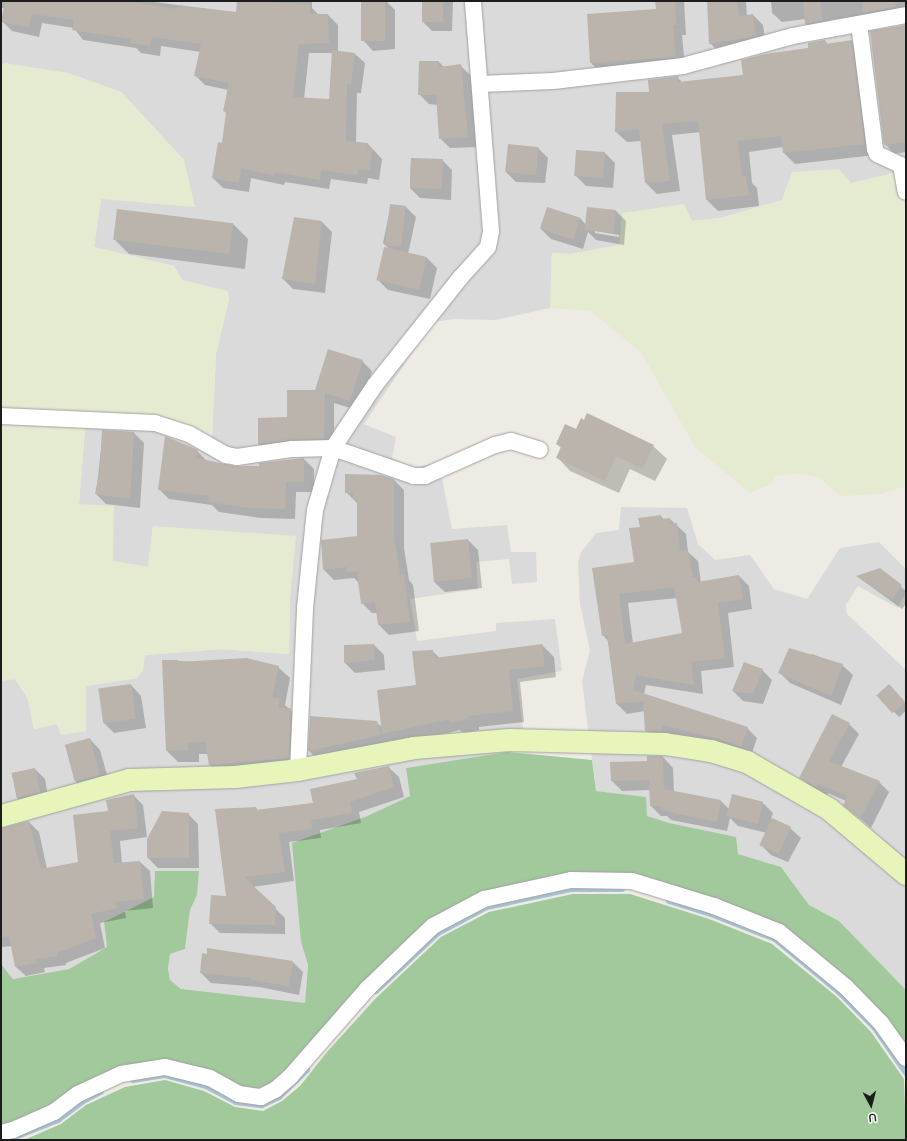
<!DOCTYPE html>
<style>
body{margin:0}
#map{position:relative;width:907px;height:1141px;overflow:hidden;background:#edebe3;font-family:"Varela Round",sans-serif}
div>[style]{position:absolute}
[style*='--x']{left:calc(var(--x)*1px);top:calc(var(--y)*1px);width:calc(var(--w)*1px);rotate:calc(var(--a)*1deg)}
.residential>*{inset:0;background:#dbdada}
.farmland>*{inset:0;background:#e4ebd0}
.forest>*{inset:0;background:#a1c99b}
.shadow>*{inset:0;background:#0003}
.stream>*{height:6px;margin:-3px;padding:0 3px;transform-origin:3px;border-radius:3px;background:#a7c4d7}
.building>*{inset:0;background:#bab4ad;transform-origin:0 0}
.roads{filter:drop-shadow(0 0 1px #a1a1a1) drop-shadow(0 0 1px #a1a1a1)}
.street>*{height:16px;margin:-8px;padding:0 8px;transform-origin:8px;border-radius:8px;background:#fff}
.secondary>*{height:22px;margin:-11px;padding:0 11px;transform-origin:11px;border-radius:11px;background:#e7f4ba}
span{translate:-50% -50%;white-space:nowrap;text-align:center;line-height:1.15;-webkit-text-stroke:4px #fff;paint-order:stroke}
.frame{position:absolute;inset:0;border:2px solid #1d1d1d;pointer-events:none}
.north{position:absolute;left:851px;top:1085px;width:40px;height:40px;-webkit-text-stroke:3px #fff;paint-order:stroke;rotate:173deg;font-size:11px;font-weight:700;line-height:16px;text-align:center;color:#1d1d1d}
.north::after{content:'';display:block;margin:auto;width:14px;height:18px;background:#1d1d1d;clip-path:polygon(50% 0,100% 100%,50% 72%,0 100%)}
</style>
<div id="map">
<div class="residential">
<div style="clip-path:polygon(1px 1px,906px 1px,906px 170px,782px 200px,721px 218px,691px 221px,619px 245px,570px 254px,552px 253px,550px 308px,495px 320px,454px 319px,433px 322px,364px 424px,396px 437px,392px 458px,412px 467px,439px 463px,452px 529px,507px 525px,511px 552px,536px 552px,537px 582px,512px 584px,509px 559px,476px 562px,478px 589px,410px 599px,417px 641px,496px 631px,496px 623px,555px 619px,562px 671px,517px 679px,523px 729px,506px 730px,507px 752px,406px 768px,410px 796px,365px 817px,301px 942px,308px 965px,305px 1004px,181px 989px,170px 980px,168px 969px,170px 953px,185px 949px,190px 910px,197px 895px,199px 871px,154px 897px,104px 922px,107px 947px,69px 969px,13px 979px,1px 964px,1px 681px,15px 679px,28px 699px,34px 729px,57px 724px,61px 734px,86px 731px,86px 686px,137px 678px,143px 670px,144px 655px,220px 649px,289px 654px,290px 599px,153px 526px,148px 567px,113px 561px,79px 504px,86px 414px,170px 423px,212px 436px,216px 354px,229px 299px,182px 280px,174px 266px,94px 247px,101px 199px,184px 160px,121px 92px,68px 73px,1px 65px)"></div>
<div style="clip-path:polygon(621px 507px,687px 508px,698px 544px,715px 560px,750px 555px,774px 589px,807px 599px,840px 548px,879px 542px,906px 569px,906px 593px,898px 608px,858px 586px,846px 605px,847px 614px,906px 670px,906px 990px,839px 921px,809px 905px,781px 867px,738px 854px,647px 816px,645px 797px,596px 791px,582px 681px,590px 651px,580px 604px,578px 562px,581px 552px,596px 533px,619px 530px)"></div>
</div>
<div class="farmland">
<div style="clip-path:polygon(5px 63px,68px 73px,121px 92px,184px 160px,195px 207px,101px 199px,94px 247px,174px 266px,182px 280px,228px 291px,229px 299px,216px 354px,212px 436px,170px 423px,130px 417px,1px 408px,1px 65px)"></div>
<div style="clip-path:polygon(839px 169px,851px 183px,906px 170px,906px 486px,881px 494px,841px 496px,818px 477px,798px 473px,775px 476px,771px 484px,750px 493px,695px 447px,641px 352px,590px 311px,550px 308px,552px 253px,570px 254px,619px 245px,622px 213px,684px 204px,692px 221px,721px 218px,782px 200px,792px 172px)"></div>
<div style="clip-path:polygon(1px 419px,85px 429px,79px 504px,114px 506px,113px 561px,148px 567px,153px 526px,296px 536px,290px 599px,289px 654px,220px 649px,145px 655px,143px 670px,137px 678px,86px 686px,86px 731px,61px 735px,57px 724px,34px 729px,28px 699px,15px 679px,1px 681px)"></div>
</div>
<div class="forest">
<div style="clip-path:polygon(507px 752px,592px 760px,596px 791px,646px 797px,647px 816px,669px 823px,736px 837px,738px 854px,781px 867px,809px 905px,839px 921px,906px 990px,906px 1053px,781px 929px,715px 903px,571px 877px,431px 924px,288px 1074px,260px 1094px,166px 1064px,1px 1130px,1px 964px,13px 979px,69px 969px,107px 947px,104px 922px,154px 897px,155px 871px,199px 871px,197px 895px,190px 910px,185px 949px,170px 954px,168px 969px,170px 980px,181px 989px,305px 1003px,308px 965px,301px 942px,292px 843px,365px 817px,410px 796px,406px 768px)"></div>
<div style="clip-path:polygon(573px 894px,630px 894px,709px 919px,772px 944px,837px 997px,871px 1032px,904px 1079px,906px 1140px,24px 1140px,61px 1124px,86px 1105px,125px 1087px,165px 1080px,204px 1091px,235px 1107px,263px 1111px,282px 1101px,300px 1086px,327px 1052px,376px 998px,441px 937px,489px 912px)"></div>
</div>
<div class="shadow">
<div style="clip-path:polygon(evenodd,1px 1px,147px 1px,237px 13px,238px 1px,312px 1px,312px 8px,319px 15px,328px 15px,338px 25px,338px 52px,355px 54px,365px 63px,361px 93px,357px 93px,356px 143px,368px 144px,382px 159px,379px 180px,368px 178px,367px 184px,331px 179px,329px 189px,285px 182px,284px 185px,251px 178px,249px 192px,223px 188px,213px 178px,223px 144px,227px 114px,224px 111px,228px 90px,205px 85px,195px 75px,201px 52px,161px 46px,160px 56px,141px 53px,136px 48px,83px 40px,74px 28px,42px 23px,39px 37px,12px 31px,2px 21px,4px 8px,1px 8px,1px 1px,309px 53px,333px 53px,330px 100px,304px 99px,309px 53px)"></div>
<div style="clip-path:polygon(362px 1px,386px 1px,395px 10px,395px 49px,373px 51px,363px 40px)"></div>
<div style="clip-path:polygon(423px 1px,453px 1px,452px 31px,432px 31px,422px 21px)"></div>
<div style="clip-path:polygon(657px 1px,684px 1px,686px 35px,682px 35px,685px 67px,601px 73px,591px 63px,588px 15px,656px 10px)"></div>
<div style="clip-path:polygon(708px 1px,746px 1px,747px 16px,753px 15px,763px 25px,766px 46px,720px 53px,710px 43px)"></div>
<div style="clip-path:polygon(771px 1px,906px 1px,906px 16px,867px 15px,830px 20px,831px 30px,815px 33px,806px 24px,806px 19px,782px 22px,772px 13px)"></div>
<div style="clip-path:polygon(906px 25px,906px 152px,894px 154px,885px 144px,871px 32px)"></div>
<div style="clip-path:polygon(825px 41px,828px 44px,851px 41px,862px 52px,875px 155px,795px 164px,784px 153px,783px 147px,749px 152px,752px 183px,757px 188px,759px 206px,718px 211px,707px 200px,701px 132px,672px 135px,680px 191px,657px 194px,646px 183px,641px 141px,627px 142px,616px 132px,650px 93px,677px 77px,683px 83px,744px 76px)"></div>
<div style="clip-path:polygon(439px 62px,444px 67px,461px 66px,471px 76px,478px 147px,450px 148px,440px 138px,438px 105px,429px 104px,419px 94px)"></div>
<div style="clip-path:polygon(538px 148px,548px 158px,545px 183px,516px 182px,506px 172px)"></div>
<div style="clip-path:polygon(577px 151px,605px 153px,615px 163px,613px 188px,586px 186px,576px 176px)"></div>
<div style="clip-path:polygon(411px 159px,442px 160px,452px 170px,451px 200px,420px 198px,410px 188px)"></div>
<div style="clip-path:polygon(391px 205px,406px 207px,416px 217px,408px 254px,427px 258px,437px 268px,430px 299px,388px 290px,378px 280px,389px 249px,383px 243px)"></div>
<div style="clip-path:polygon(evenodd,588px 208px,616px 211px,626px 221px,624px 245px,596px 240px,588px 232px,583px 249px,551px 239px,541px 229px,580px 218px,586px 225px,588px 208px,595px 231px,619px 235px,619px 237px,595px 233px,595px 231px)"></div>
<div style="clip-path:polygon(118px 210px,233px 224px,248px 239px,245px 269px,129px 254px,114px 239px)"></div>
<div style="clip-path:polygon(322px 222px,332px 232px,325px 293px,293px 289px,283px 279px)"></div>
<div style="clip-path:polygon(362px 361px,372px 371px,360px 411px,334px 403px,334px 448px,269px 454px,259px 444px,316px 391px)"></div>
<div style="clip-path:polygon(103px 431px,134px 433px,144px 443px,140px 508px,106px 504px,96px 494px)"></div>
<div style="clip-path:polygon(557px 444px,653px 446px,667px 459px,655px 481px,630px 469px,619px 493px,570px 471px,557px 457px,561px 448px)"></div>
<div style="clip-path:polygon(197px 451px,207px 461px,235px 467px,260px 467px,260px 464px,304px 459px,314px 469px,314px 492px,296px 492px,295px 519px,261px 518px,219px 512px,212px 505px,169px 499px,159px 489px)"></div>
<div style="clip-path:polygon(394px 480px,404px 490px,404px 548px,409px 580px,413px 585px,419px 631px,389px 635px,379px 625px,378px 613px,372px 613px,362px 603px,358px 582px,354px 578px,334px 580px,324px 570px,358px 537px,358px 504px,346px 492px)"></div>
<div style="clip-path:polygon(evenodd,661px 516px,664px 520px,670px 519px,686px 534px,688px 552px,698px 561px,701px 583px,739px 576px,749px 586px,752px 609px,728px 613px,734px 667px,701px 671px,703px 694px,646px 685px,644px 694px,747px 728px,757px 738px,751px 756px,656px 741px,646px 731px,645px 711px,627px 714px,617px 704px,608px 641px,603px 635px,593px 569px,635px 563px,641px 527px,661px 516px,677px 598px,683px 634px,633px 644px,628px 603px,677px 598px)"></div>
<div style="clip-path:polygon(468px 540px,478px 550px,482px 588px,445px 592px,434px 582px,431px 544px)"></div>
<div style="clip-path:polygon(880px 569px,906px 591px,906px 604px,902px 609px,858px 577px)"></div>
<div style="clip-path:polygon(374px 645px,384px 655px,385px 670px,355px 673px,345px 663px)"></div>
<div style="clip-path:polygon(542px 645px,554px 657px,556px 677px,520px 682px,524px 722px,479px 727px,479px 730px,463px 733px,460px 730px,394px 746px,389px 740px,390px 745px,319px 761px,309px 751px,311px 717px,376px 722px,382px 727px,417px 686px,432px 651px,440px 658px)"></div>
<div style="clip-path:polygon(812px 654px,842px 665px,853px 675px,841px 705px,790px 683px,780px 673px)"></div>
<div style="clip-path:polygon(177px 661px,278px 667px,290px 678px,285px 705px,302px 720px,300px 769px,221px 776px,210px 765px,208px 754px,199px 754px,199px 762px,178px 762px,167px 751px)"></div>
<div style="clip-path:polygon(762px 670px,772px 680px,763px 704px,743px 701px,733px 691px)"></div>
<div style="clip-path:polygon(131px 685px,141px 696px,146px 728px,114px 733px,104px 723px,100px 690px)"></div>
<div style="clip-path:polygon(888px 685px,906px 704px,906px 711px,899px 717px,878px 695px)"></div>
<div style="clip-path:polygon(849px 724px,859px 734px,841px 767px,879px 782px,889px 792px,871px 828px,845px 805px,846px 801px,828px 793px,827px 797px,811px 787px,801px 777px)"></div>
<div style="clip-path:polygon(90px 739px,100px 750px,110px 785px,86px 792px,76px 782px)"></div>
<div style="clip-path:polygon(663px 757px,673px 768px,674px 792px,721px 801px,729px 809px,763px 803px,773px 813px,771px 819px,790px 828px,801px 838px,788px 862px,771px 855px,761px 845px,767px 833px,738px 826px,730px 818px,727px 831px,671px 820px,667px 816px,661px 816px,651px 806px,650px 790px,622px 791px,612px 781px)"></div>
<div style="clip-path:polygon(388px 767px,399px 777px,404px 797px,359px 812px,361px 823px,320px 830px,321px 838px,289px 842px,294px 881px,253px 887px,285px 918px,285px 934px,220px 933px,210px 923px,228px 898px,256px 808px,258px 810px,314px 803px)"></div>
<div style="clip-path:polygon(35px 769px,45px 779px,49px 802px,27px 808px,17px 798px,12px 773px)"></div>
<div style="clip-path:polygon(133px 795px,143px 805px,147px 837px,120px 841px,122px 863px,140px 862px,150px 871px,153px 908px,125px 911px,126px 918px,100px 923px,105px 948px,66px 963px,66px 965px,44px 968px,45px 972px,26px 976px,16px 967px,12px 946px,1px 947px,1px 829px,29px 822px,39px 832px,47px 869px,79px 863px,109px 812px)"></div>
<div style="clip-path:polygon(188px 814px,198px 824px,199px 868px,158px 868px,148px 858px)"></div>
<div style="clip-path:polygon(293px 962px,303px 972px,299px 995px,259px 987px,211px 983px,201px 973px)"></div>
</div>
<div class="stream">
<div style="--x:669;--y:901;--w:44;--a:17.2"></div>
<div style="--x:711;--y:914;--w:69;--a:21.3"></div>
<div style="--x:775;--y:939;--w:85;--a:39.7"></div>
<div style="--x:840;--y:993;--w:49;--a:45"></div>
<div style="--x:875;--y:1028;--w:55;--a:55.4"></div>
<div style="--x:376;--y:991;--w:85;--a:-43.1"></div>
<div style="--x:438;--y:933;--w:55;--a:-28"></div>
<div style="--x:487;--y:907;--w:87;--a:-12"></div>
<div style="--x:572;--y:889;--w:50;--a:0"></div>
<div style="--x:133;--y:1080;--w:32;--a:-9"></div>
<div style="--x:165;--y:1075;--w:42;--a:15"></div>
<div style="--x:206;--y:1086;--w:34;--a:28"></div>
<div style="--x:236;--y:1102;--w:26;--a:7"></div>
<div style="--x:262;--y:1105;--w:19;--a:-25"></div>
<div style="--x:279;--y:1097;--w:39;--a:-44"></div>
<div style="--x:7;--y:1140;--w:55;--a:-21.4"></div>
<div style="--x:58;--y:1120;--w:31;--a:-37"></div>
<div style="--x:83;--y:1101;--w:20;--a:-27"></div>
</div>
<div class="building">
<div style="clip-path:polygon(5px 1px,124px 1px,177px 9px,178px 5px,236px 12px,237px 1px,310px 4px,310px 14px,328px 14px,329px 43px,299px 44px,293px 97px,329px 99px,332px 50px,355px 53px,351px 84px,347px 84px,346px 141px,368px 143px,367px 147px,372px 148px,370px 170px,358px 169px,357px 175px,321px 170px,320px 180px,275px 172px,275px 176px,241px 168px,239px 183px,212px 178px,218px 142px,222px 143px,226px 112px,223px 111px,229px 83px,194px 76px,201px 44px,152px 37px,150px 46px,130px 43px,131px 39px,72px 30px,74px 20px,32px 14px,29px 27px,1px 22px)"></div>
<div style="left:361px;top:1px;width:24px;height:40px"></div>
<div style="left:422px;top:1px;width:21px;height:21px"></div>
<div style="clip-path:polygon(655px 1px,675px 1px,676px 25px,673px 25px,676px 57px,590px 63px,587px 14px,656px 9px)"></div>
<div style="clip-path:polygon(707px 1px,737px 1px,739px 16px,753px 14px,756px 36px,709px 44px)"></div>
<div style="clip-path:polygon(803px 1px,820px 1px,823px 21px,805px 24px)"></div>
<div style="clip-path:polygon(862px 1px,895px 1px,896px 7px,863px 13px)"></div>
<div style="clip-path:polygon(906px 25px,906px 142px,884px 145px,870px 31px)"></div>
<div style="clip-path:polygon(825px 40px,826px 44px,852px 40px,865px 144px,783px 153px,781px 136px,738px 141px,742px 176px,746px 176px,749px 195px,706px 200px,698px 121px,662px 124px,670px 181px,645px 183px,639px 129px,615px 132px,616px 92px,649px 92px,648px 80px,678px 76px,678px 82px,743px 75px,741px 60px,765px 54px,808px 48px,808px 43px)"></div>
<div style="clip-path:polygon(419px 61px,439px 61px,439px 67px,461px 64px,468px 137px,439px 139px,436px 95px,418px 95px)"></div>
<div style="left:508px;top:144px;width:31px;height:28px;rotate:6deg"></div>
<div style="left:576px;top:150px;width:29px;height:26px;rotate:4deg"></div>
<div style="left:411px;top:158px;width:32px;height:30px;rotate:2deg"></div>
<div style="left:390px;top:204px;width:16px;height:41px;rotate:7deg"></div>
<div style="left:547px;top:207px;width:35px;height:23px;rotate:18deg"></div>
<div style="left:587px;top:207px;width:29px;height:23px;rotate:6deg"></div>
<div style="left:117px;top:209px;width:117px;height:31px;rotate:7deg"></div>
<div style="clip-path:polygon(294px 217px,322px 221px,315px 284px,282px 279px)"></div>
<div style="left:384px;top:247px;width:44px;height:34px;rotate:13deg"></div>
<div style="clip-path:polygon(328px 349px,363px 360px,350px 401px,325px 393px,324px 439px,258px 444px,258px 418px,287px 417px,287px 390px,315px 390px)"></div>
<div style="clip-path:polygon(587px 413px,654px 445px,642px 469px,616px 456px,605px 481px,556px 458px,561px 447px,556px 444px,565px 424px,576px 429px,581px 418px,584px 420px)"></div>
<div style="clip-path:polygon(102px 430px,134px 432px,130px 499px,95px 494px,100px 468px)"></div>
<div style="clip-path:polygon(165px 436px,198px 450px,196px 458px,235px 466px,259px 466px,259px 463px,304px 458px,304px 482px,286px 482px,285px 509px,250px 508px,208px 502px,209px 496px,158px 490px)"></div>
<div style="clip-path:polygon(345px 474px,381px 475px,394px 479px,394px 537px,400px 574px,404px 574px,410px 622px,378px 625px,375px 602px,361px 604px,357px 571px,347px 572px,347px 567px,323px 570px,321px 540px,357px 536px,357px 500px,353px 500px,353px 493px,345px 493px)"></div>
<div style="clip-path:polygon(evenodd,661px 515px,661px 519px,670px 518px,671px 524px,677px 523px,680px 551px,688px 550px,693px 577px,696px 577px,697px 582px,739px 575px,743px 599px,718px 603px,725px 658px,691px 662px,694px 685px,636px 675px,633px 690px,748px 727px,741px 747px,719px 739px,662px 725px,662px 731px,645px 731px,643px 701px,616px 704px,607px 635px,602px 636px,592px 568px,634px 562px,629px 528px,640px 527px,638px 518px,661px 515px,674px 587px,682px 633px,625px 644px,619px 594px,674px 587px)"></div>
<div style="left:468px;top:539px;width:39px;height:38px;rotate:84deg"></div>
<div style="clip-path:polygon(880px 568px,902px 585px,892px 600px,856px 576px)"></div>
<div style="clip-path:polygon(374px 644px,375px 660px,344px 663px,344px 645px)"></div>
<div style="clip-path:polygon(542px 644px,545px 666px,509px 670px,513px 711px,468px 716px,468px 719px,450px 722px,450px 719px,382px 734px,377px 690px,416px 685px,412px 651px,433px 650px,434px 658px)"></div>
<div style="clip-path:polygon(789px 648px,843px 664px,831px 696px,778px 673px)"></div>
<div style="clip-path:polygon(247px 658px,279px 666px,272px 698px,279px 698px,279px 708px,291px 708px,289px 758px,209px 765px,205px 742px,188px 743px,188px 750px,166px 751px,162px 660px,178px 660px,178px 662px)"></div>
<div style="clip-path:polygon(744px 662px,763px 669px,753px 694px,732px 691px)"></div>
<div style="left:131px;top:684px;width:35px;height:33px;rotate:82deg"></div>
<div style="left:889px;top:684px;width:24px;height:17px;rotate:48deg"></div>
<div style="clip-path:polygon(832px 714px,850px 723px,829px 761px,880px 781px,860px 819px,843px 805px,848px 796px,818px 784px,816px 787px,799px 778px)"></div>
<div style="clip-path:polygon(310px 716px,377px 721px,381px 735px,308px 751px)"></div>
<div style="left:90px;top:738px;width:38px;height:26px;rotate:75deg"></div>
<div style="clip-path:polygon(647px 756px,663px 756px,664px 789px,721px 800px,717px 822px,660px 810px,661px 806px,650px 806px,649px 780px,611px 781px,610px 762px,647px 761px)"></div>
<div style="clip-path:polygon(389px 766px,394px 787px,350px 802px,352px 813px,311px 820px,312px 829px,279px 833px,285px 872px,244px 877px,276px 907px,275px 925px,209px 924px,211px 895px,226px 896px,215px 809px,256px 807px,256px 810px,313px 803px,310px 789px,357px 779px,354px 773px)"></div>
<div style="left:35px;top:768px;width:25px;height:24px;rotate:78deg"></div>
<div style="clip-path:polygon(134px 794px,138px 828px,110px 831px,114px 863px,140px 861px,144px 899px,116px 902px,117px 908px,91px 914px,96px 938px,57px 953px,57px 956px,35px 959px,36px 963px,15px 967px,9px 936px,1px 937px,1px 828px,29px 821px,41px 869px,78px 862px,73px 815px,108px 811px,106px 800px)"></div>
<div style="left:732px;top:794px;width:32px;height:23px;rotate:14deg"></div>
<div style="clip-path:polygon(162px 811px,189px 813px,189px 858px,147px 858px,147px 839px)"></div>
<div style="left:772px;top:818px;width:21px;height:30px;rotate:25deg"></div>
<div style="clip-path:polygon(207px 948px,293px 961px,289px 986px,250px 980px,251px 978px,200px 973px,202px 953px,207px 954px)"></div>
</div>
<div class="roads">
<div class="street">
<div style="--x:859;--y:24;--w:126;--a:82.7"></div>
<div style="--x:875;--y:149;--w:5;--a:68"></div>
<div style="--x:877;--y:154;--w:26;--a:25"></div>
<div style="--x:901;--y:165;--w:27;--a:80"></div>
<div style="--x:480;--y:84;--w:73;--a:-2.4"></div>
<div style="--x:553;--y:81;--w:131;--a:-6.6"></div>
<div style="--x:683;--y:66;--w:114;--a:-15.3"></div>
<div style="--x:793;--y:36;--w:115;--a:-10.5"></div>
<div style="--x:1;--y:416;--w:154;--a:2.6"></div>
<div style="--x:155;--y:423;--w:36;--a:18"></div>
<div style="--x:189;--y:434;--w:43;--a:29.6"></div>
<div style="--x:226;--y:455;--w:11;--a:10"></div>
<div style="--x:237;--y:457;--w:56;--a:-8.3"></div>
<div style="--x:292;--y:449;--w:41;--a:-1.4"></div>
<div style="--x:333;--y:448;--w:86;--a:19.1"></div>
<div style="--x:414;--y:476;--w:11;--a:0"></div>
<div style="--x:425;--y:476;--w:77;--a:-23.9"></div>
<div style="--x:495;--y:445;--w:16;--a:-14"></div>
<div style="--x:511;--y:441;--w:30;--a:17"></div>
<div style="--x:298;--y:770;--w:162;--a:-87.5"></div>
<div style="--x:305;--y:608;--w:79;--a:-84.2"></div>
<div style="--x:313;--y:529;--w:19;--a:-84"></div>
<div style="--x:315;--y:510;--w:65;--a:-73.8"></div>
<div style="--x:333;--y:448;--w:76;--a:-56.3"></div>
<div style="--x:375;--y:385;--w:138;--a:-51.5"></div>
<div style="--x:461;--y:277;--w:40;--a:-48"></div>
<div style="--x:488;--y:247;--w:16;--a:-79"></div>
<div style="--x:491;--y:231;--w:231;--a:-94.5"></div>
<div style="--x:1;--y:1133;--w:12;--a:-14"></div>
<div style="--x:13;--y:1130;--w:45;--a:-23.7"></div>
<div style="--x:54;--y:1112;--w:30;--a:-37"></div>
<div style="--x:78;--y:1094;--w:47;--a:-24.9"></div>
<div style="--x:121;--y:1074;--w:45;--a:-9"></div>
<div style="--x:165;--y:1067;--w:46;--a:13.7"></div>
<div style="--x:210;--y:1078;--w:33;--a:29"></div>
<div style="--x:239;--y:1094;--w:22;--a:8"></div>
<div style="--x:261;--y:1097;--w:16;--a:-27"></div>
<div style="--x:275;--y:1090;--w:20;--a:-41"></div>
<div style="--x:290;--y:1077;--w:117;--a:-48.8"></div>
<div style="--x:367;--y:989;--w:91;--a:-43.7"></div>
<div style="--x:433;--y:926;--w:58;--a:-27.9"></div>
<div style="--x:484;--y:899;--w:89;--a:-12.3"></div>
<div style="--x:571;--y:880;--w:61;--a:0.9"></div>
<div style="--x:632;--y:881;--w:86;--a:17"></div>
<div style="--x:714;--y:906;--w:70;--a:21.8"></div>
<div style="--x:779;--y:932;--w:87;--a:39.4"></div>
<div style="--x:846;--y:987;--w:50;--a:45.8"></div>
<div style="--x:881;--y:1023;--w:43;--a:54.5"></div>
</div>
<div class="secondary">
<div style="--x:1;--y:816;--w:134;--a:-15.6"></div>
<div style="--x:130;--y:780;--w:105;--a:-1.6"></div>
<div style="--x:235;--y:777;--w:63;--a:-6.3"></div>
<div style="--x:298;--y:770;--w:118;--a:-10.7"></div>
<div style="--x:414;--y:748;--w:96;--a:-4.8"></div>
<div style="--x:510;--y:740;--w:155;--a:1.5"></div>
<div style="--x:665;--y:744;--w:47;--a:8.7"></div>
<div style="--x:711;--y:751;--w:38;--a:17"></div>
<div style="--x:747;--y:762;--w:95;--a:29.8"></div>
<div style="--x:829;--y:809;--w:101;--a:40.2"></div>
</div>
</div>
<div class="frame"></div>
<div class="north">U</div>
</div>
